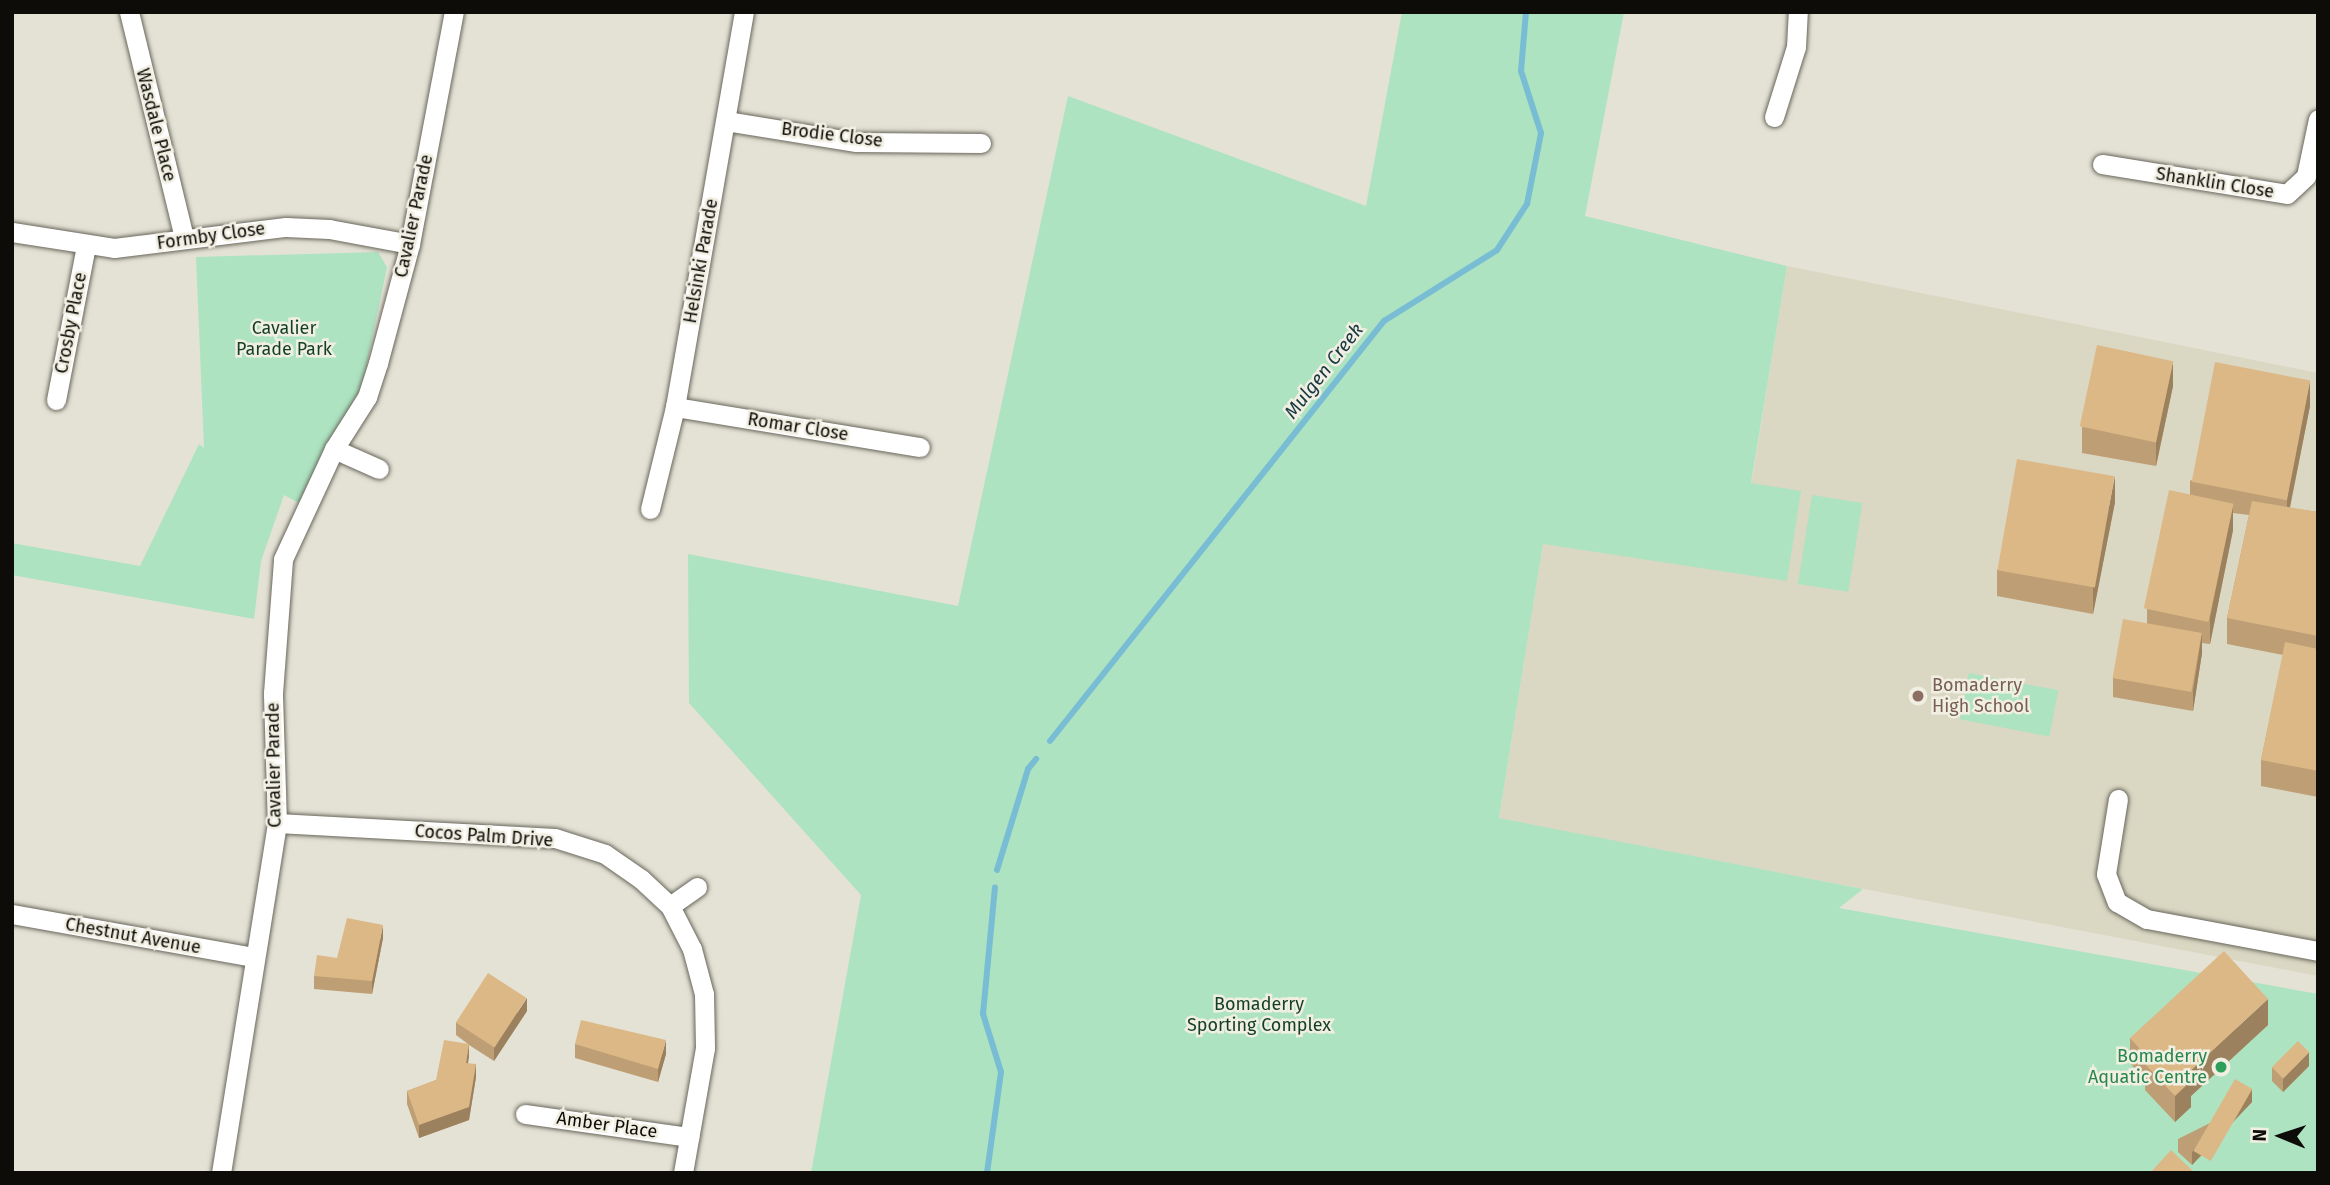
<!DOCTYPE html>
<style>
body{margin:0}
#map{position:relative;width:2330px;height:1185px;overflow:hidden;background:#e4e2d5;font-family:"Fira Sans",sans-serif}
div>[style]{position:absolute}
[style*='--x']{left:calc(var(--x)*1px);top:calc(var(--y)*1px);width:calc(var(--w)*1px);rotate:calc(var(--a)*1deg)}
.built>*{inset:0;background:#dad7c3}
.green>*{inset:0;background:#ade3c1;transform-origin:0 0}
.stream>*{height:6px;margin:-3px;padding:0 3px;transform-origin:3px;border-radius:3px;background:#79bdd4}
.roads{filter:drop-shadow(0 0 2px #69675c) drop-shadow(0 0 2px #69675c)}
.minor>*{height:19px;margin:-9.5px;padding:0 9.5px;transform-origin:9.5px;border-radius:9.5px;background:#fff}
.wall>*{inset:0;background:#be9e74}
.shaded-wall>*{inset:0;background:#9b815e}
.building>*{inset:0;background:#ddb887;transform-origin:0 0}
.dots>*{width:19px;height:19px;translate:-50% -50%;box-sizing:border-box;border:4px solid #f1efe2;border-radius:50%}
span{translate:-50% -50%;white-space:nowrap;text-align:center;line-height:1.15;-webkit-text-stroke:5px #f1efe2;paint-order:stroke}
.street-label{font-size:18px;color:#0d0c08}
.park-label{font-size:18px;color:#133f27}
.education-label{font-size:18px;color:#785e54}
.left{translate:0 -50%;text-align:left}
.leisure-label{font-size:18px;color:#27864d}
.right{translate:-100% -50%;text-align:right}
.water-label{font-size:19px;color:#173843;font-style:italic}
.frame{position:absolute;inset:0;border:14px solid #0d0c08;pointer-events:none}
.north{position:absolute;left:2246px;top:1101px;width:70px;height:70px;-webkit-text-stroke:5px #f1efe2;paint-order:stroke;rotate:272deg;font-size:19px;font-weight:700;line-height:28px;text-align:center;color:#0d0c08}
.north::after{content:'';display:block;margin:auto;width:24px;height:32px;background:#0d0c08;clip-path:polygon(50% 0,100% 100%,50% 72%,0 100%)}
</style>
<div id="map">
<div class="built">
<div style="clip-path:polygon(1787px 266px,2318px 373px,2318px 976px,1499px 819px,1543px 544px,1737px 572px)"></div>
</div>
<div class="green">
<div style="clip-path:polygon(1402px 12px,1624px 12px,1585px 216px,1787px 266px,1751px 483px,1801px 491px,1787px 581px,1543px 544px,1499px 818px,1863px 889px,1839px 908px,2318px 994px,2318px 1173px,811px 1173px,861px 895px,689px 703px,688px 554px,958px 606px,1068px 96px,1366px 206px)"></div>
<div style="clip-path:polygon(378px 252px,387px 267px,361px 392px,299px 503px,284px 495px,261px 561px,254px 619px,12px 575px,12px 543px,140px 566px,199px 444px,204px 448px,196px 257px)"></div>
<div style="left:1812px;top:495px;width:51px;height:90px;rotate:9deg"></div>
<div style="left:1969px;top:673px;width:91px;height:47px;rotate:11deg"></div>
</div>
<div class="stream">
<div style="--x:1050;--y:741;--w:537;--a:-51.51"></div>
<div style="--x:1384;--y:321;--w:133;--a:-32.1"></div>
<div style="--x:1497;--y:250;--w:55;--a:-56.9"></div>
<div style="--x:1527;--y:204;--w:72;--a:-78.8"></div>
<div style="--x:1541;--y:133;--w:65;--a:-107.9"></div>
<div style="--x:1521;--y:71;--w:59;--a:-85.2"></div>
<div style="--x:997;--y:870;--w:106;--a:-72.9"></div>
<div style="--x:1028;--y:769;--w:13;--a:-51"></div>
<div style="--x:987;--y:1173;--w:102;--a:-82.1"></div>
<div style="--x:1001;--y:1072;--w:61;--a:-107.2"></div>
<div style="--x:983;--y:1014;--w:127;--a:-84.6"></div>
</div>
<div class="roads">
<div class="minor">
<div style="--x:129;--y:12;--w:233;--a:76.3"></div>
<div style="--x:1774;--y:117;--w:73;--a:-72.6"></div>
<div style="--x:1796;--y:47;--w:35;--a:-87"></div>
<div style="--x:726;--y:121;--w:132;--a:9.2"></div>
<div style="--x:856;--y:142;--w:125;--a:0.5"></div>
<div style="--x:2102;--y:164;--w:187;--a:9.2"></div>
<div style="--x:2287;--y:194;--w:26;--a:-43"></div>
<div style="--x:2306;--y:176;--w:58;--a:-78.1"></div>
<div style="--x:12;--y:232;--w:103;--a:8.9"></div>
<div style="--x:114;--y:248;--w:173;--a:-7"></div>
<div style="--x:286;--y:227;--w:43;--a:2.7"></div>
<div style="--x:329;--y:229;--w:82;--a:10.5"></div>
<div style="--x:56;--y:400;--w:157;--a:-79"></div>
<div style="--x:675;--y:407;--w:248;--a:9.3"></div>
<div style="--x:334;--y:449;--w:49;--a:24"></div>
<div style="--x:650;--y:509;--w:105;--a:-76.2"></div>
<div style="--x:675;--y:407;--w:401;--a:-80.1"></div>
<div style="--x:2118;--y:799;--w:76;--a:99.1"></div>
<div style="--x:2106;--y:874;--w:30;--a:69"></div>
<div style="--x:2117;--y:902;--w:34;--a:30"></div>
<div style="--x:2147;--y:919;--w:174;--a:10.6"></div>
<div style="--x:277;--y:823;--w:278;--a:3.1"></div>
<div style="--x:555;--y:838;--w:52;--a:17.7"></div>
<div style="--x:605;--y:854;--w:44;--a:34.8"></div>
<div style="--x:641;--y:879;--w:40;--a:43"></div>
<div style="--x:670;--y:906;--w:48;--a:62.9"></div>
<div style="--x:692;--y:949;--w:47;--a:75.1"></div>
<div style="--x:704;--y:994;--w:54;--a:88.9"></div>
<div style="--x:705;--y:1048;--w:127;--a:100"></div>
<div style="--x:670;--y:906;--w:33;--a:-35"></div>
<div style="--x:12;--y:914;--w:245;--a:10.1"></div>
<div style="--x:525;--y:1114;--w:166;--a:8"></div>
<div style="--x:221;--y:1173;--w:354;--a:-80.9"></div>
<div style="--x:277;--y:823;--w:130;--a:-91.8"></div>
<div style="--x:273;--y:693;--w:134;--a:-85.7"></div>
<div style="--x:283;--y:559;--w:121;--a:-65.1"></div>
<div style="--x:334;--y:449;--w:62;--a:-57.6"></div>
<div style="--x:367;--y:397;--w:36;--a:-72"></div>
<div style="--x:378;--y:363;--w:123;--a:-74.9"></div>
<div style="--x:410;--y:244;--w:236;--a:-79.3"></div>
</div>
</div>
<div class="wall">
<div style="clip-path:polygon(2173px 386px,2156px 466px,2082px 453px,2082px 427px)"></div>
<div style="clip-path:polygon(2310px 406px,2290px 508px,2318px 512px,2318px 797px,2261px 786px,2261px 760px,2283px 655px,2227px 644px,2227px 618px,2249px 515px,2233px 513px,2233px 530px,2210px 644px,2202px 643px,2202px 653px,2193px 711px,2113px 697px,2113px 678px,2147px 624px,2147px 609px,2190px 495px,2190px 481px)"></div>
<div style="clip-path:polygon(2115px 502px,2093px 614px,1997px 596px,1997px 570px)"></div>
<div style="clip-path:polygon(383px 938px,372px 994px,314px 989px,314px 976px,337px 958px)"></div>
<div style="clip-path:polygon(527px 1011px,494px 1061px,469px 1045px,468px 1063px,476px 1077px,469px 1120px,419px 1138px,407px 1104px,407px 1091px,436px 1080px,468px 1044px,456px 1035px,456px 1022px)"></div>
<div style="clip-path:polygon(2268px 1025px,2191px 1096px,2191px 1107px,2175px 1122px,2145px 1090px,2145px 1080px,2130px 1063px,2130px 1038px)"></div>
<div style="clip-path:polygon(575px 1044px,666px 1054px,658px 1082px,575px 1058px)"></div>
<div style="clip-path:polygon(2309px 1066px,2283px 1092px,2272px 1081px,2272px 1068px)"></div>
<div style="clip-path:polygon(2252px 1102px,2192px 1165px,2178px 1152px,2178px 1139px)"></div>
</div>
<div class="shaded-wall">
<div style="clip-path:polygon(2173px 361px,2173px 386px,2156px 466px,2156px 440px)"></div>
<div style="clip-path:polygon(2310px 380px,2310px 406px,2287px 521px,2287px 496px)"></div>
<div style="clip-path:polygon(2115px 476px,2115px 502px,2093px 614px,2093px 588px)"></div>
<div style="clip-path:polygon(2233px 504px,2233px 530px,2210px 644px,2210px 618px)"></div>
<div style="clip-path:polygon(2202px 633px,2202px 653px,2193px 711px,2193px 691px)"></div>
<div style="clip-path:polygon(383px 925px,383px 938px,372px 994px,372px 981px)"></div>
<div style="clip-path:polygon(527px 998px,527px 1011px,494px 1061px,494px 1048px)"></div>
<div style="clip-path:polygon(2268px 999px,2268px 1025px,2191px 1096px,2191px 1107px,2175px 1122px,2175px 1096px,2186px 1075px)"></div>
<div style="clip-path:polygon(666px 1040px,666px 1054px,658px 1082px,658px 1069px)"></div>
<div style="clip-path:polygon(469px 1044px,469px 1057px,466px 1076px,466px 1063px)"></div>
<div style="clip-path:polygon(2309px 1052px,2309px 1066px,2283px 1092px,2283px 1079px)"></div>
<div style="clip-path:polygon(476px 1064px,476px 1077px,469px 1120px,419px 1138px,419px 1125px)"></div>
<div style="clip-path:polygon(2252px 1089px,2252px 1102px,2192px 1165px,2192px 1152px)"></div>
</div>
<div class="building">
<div style="left:2097px;top:345px;width:78px;height:83px;rotate:12deg"></div>
<div style="left:2215px;top:362px;width:97px;height:122px;rotate:11deg"></div>
<div style="left:2017px;top:459px;width:99px;height:113px;rotate:10deg"></div>
<div style="left:2169px;top:490px;width:66px;height:121px;rotate:12deg"></div>
<div style="clip-path:polygon(2252px 501px,2318px 512px,2318px 636px,2227px 618px)"></div>
<div style="left:2123px;top:619px;width:80px;height:60px;rotate:10deg"></div>
<div style="clip-path:polygon(2285px 642px,2318px 649px,2318px 771px,2261px 760px)"></div>
<div style="clip-path:polygon(347px 918px,383px 925px,372px 981px,314px 976px,317px 955px,337px 958px)"></div>
<div style="clip-path:polygon(2224px 951px,2268px 999px,2186px 1075px,2191px 1081px,2175px 1096px,2145px 1064px,2150px 1060px,2130px 1038px)"></div>
<div style="left:488px;top:973px;width:46px;height:59px;rotate:33deg"></div>
<div style="clip-path:polygon(581px 1020px,666px 1040px,658px 1069px,575px 1044px)"></div>
<div style="clip-path:polygon(444px 1040px,469px 1044px,466px 1063px,476px 1064px,469px 1107px,419px 1125px,407px 1091px,436px 1080px)"></div>
<div style="left:2298px;top:1041px;width:16px;height:37px;rotate:45deg"></div>
<div style="left:2235px;top:1079px;width:20px;height:83px;rotate:30deg"></div>
<div style="clip-path:polygon(2171px 1150px,2195px 1173px,2150px 1173px)"></div>
</div>
<div class="dots">
<div style="left:1918px;top:696px;background:#8d6e63"></div>
<div style="left:2221px;top:1067px;background:#2e9e5b"></div>
</div>
<div class="street-label">
<span style="left:156px;top:125px;rotate:76deg">Wasdale Place</span>
<span style="left:832px;top:135px;rotate:7deg">Brodie Close</span>
<span style="left:2215px;top:183px;rotate:9deg">Shanklin Close</span>
<span style="left:414px;top:216px;rotate:-78deg">Cavalier Parade</span>
<span style="left:211px;top:236px;rotate:-8deg">Formby Close</span>
<span style="left:701px;top:261px;rotate:-80deg">Helsinki Parade</span>
<span style="left:71px;top:323px;rotate:-79deg">Crosby Place</span>
<span style="left:798px;top:427px;rotate:9deg">Romar Close</span>
<span style="left:274px;top:765px;rotate:-91deg">Cavalier Parade</span>
<span style="left:484px;top:836px;rotate:4deg">Cocos Palm Drive</span>
<span style="left:133px;top:936px;rotate:10deg">Chestnut Avenue</span>
<span style="left:607px;top:1125px;rotate:8deg">Amber Place</span>
</div>
<div class="park-label">
<span style="left:284px;top:339px">Cavalier<br>Parade Park</span>
<span style="left:1259px;top:1015px">Bomaderry<br>Sporting Complex</span>
</div>
<div class="education-label">
<span class="left" style="left:1932px;top:696px">Bomaderry<br>High School</span>
</div>
<div class="leisure-label">
<span class="right" style="left:2207px;top:1067px">Bomaderry<br>Aquatic Centre</span>
</div>
<div class="water-label">
<span style="left:1324px;top:371px;rotate:-52deg">Mulgen Creek</span>
</div>
<div class="frame"></div>
<div class="north">N</div>
</div>
